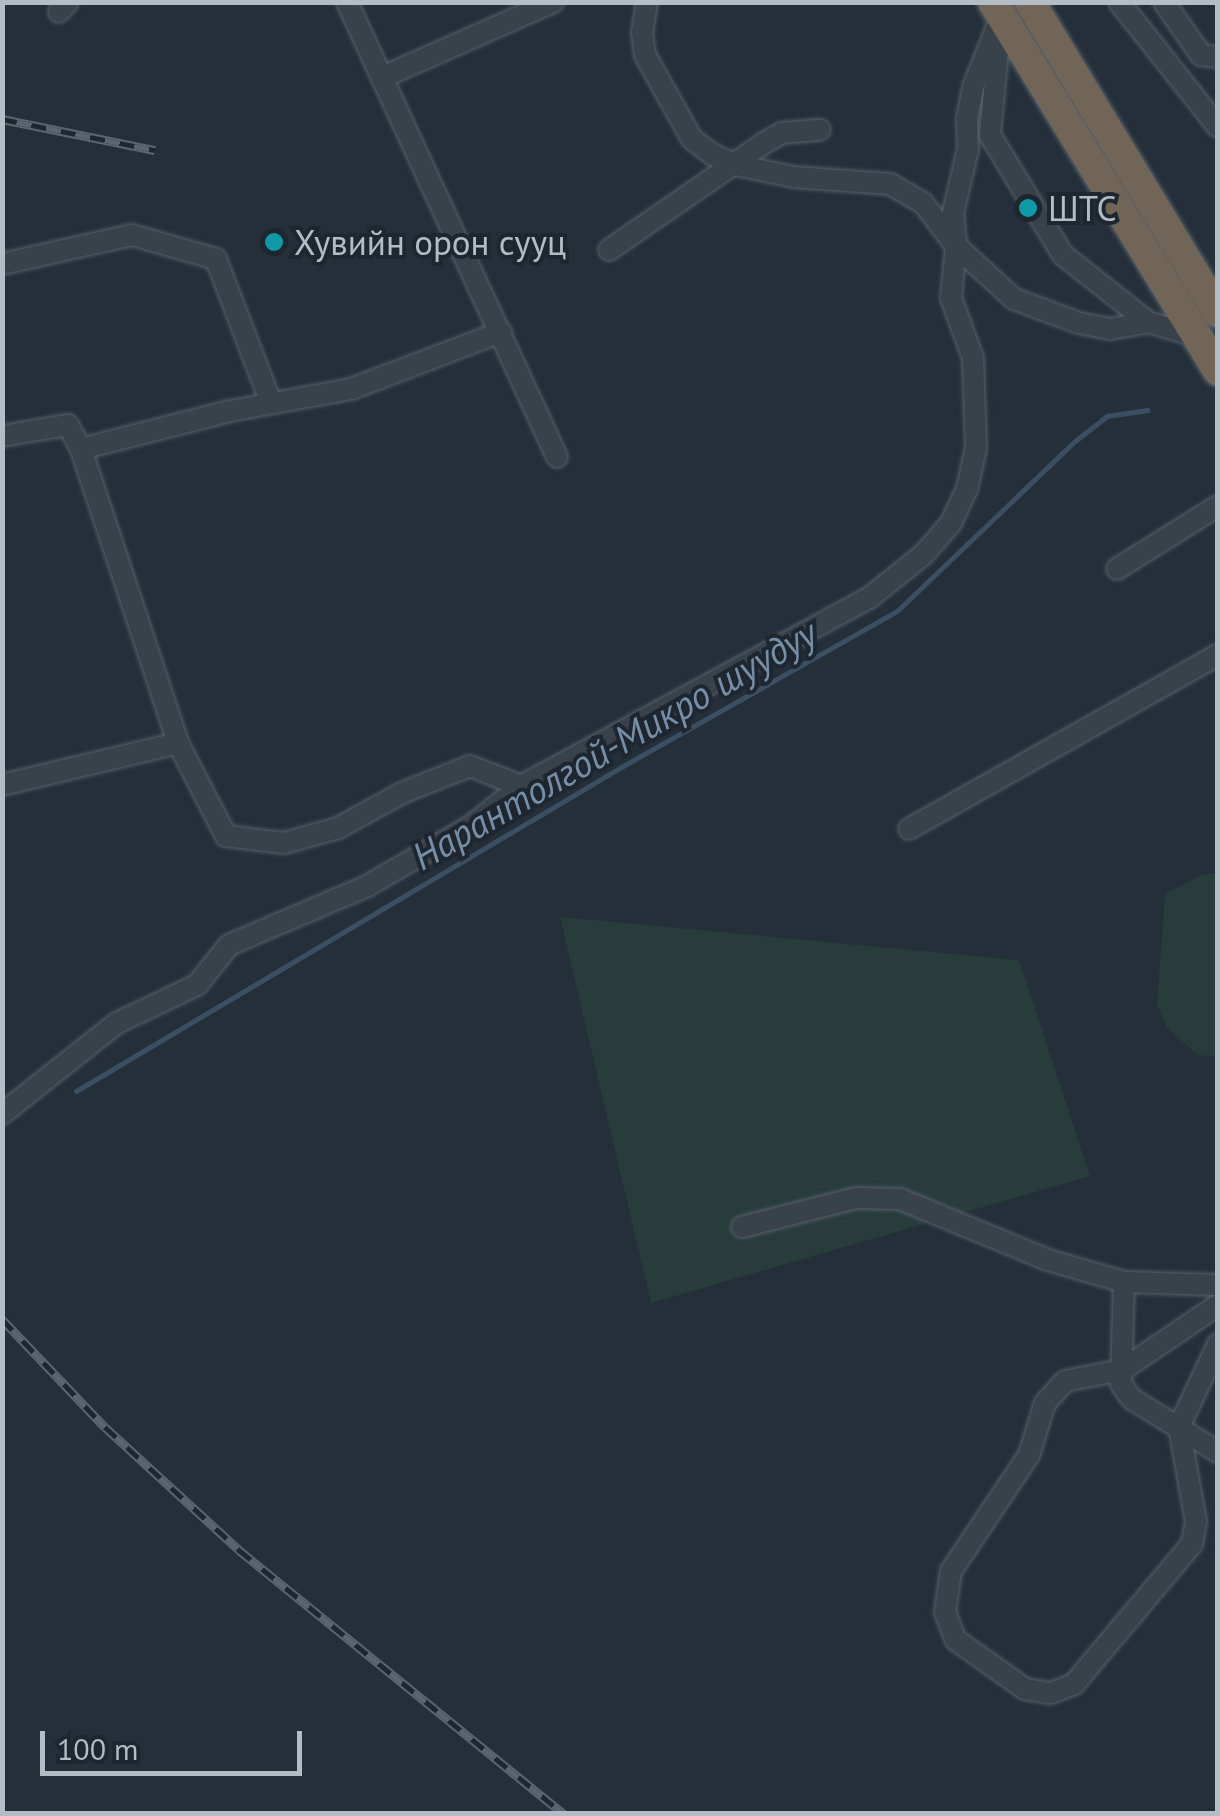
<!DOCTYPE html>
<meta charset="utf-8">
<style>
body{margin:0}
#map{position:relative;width:1220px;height:1816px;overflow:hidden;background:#252f3a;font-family:"PT Sans",sans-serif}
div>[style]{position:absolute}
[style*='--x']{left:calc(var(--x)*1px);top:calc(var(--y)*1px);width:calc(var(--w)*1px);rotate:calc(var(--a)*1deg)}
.green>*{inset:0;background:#283c3c}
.stream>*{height:5px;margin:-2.5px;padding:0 2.5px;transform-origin:2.5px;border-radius:2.5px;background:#3c4e62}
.roads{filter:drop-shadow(0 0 2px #575f69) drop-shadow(0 0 2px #575f69)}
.minor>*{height:20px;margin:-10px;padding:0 10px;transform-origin:10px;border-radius:10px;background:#39414b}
.highway>*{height:30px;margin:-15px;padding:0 15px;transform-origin:15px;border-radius:15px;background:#706556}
.rail>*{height:9px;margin-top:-4.5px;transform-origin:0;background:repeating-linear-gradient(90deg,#1e2630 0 15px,#5b6571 0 30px);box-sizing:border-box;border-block:2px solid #5b6571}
.dots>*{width:28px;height:28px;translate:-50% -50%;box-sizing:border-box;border:5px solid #1e2630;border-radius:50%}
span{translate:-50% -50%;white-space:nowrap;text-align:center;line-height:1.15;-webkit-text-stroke:8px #1e2630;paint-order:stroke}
.poi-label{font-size:35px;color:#b4bcc6}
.left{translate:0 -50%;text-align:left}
.water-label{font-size:38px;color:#778ea7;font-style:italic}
.frame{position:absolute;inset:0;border:5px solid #b4bcc6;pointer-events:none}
.scale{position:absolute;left:40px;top:1731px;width:262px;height:45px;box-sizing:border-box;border:5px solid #b4bcc6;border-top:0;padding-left:12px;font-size:30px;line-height:35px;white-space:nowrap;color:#b4bcc6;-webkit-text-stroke:8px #1e2630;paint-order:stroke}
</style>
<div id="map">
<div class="green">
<div style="clip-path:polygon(1217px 873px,1218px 873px,1217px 1057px,1198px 1055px,1167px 1028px,1157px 1005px,1165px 894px,1201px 875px)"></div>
<div style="clip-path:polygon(560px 917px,1019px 960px,1090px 1176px,651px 1303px)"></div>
</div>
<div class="stream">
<div style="--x:76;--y:1091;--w:636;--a:-30.72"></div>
<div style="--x:623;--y:766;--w:315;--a:-29.5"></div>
<div style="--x:897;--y:611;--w:246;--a:-43.7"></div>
<div style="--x:1075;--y:441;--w:41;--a:-38"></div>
<div style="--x:1107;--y:416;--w:41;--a:-8.3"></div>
</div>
<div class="roads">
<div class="minor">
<div style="--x:347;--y:2;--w:501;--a:65.22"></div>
<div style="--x:647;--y:2;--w:30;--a:99"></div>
<div style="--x:642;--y:32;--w:23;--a:83"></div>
<div style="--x:645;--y:55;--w:96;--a:60.8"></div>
<div style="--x:692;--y:139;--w:26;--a:37"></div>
<div style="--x:713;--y:155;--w:25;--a:23"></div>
<div style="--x:736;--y:165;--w:59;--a:11.7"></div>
<div style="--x:794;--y:177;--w:96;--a:4.2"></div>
<div style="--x:890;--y:184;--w:38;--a:30"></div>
<div style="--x:923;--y:203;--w:54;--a:52.5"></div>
<div style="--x:956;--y:246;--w:79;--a:42.4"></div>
<div style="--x:1014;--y:299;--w:69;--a:20.3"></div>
<div style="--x:1079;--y:323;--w:32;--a:11"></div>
<div style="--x:1110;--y:329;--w:39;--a:-10"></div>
<div style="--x:1119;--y:2;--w:159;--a:51.6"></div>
<div style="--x:1164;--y:2;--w:65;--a:55.1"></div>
<div style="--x:1201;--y:55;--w:17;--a:7"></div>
<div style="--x:59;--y:12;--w:13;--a:-48"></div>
<div style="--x:999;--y:39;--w:96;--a:95.4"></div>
<div style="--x:990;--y:135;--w:140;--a:58.7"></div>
<div style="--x:1063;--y:255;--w:108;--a:38.2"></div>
<div style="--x:1148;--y:322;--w:50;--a:16.3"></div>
<div style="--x:385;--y:76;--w:184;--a:-23.8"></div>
<div style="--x:609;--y:250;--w:188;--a:-34.6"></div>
<div style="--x:764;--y:143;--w:21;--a:-29"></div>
<div style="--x:782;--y:133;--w:38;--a:-5"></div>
<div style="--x:2;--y:264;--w:133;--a:-12.6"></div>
<div style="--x:132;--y:235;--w:87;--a:15.9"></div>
<div style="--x:216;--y:259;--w:154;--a:69.1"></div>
<div style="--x:501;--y:332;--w:160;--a:159.2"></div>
<div style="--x:351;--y:389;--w:123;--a:169.7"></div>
<div style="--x:230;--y:411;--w:154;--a:165.7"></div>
<div style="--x:81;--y:449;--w:310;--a:71.7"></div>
<div style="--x:178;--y:743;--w:105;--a:62.7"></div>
<div style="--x:226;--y:836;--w:58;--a:6.9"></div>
<div style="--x:284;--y:843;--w:56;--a:-15.5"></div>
<div style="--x:338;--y:828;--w:73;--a:-28.7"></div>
<div style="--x:402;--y:793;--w:73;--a:-21.7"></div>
<div style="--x:470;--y:766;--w:55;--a:21.4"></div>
<div style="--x:521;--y:786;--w:396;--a:-28.4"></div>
<div style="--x:869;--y:598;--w:70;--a:-38.7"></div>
<div style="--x:924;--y:554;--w:41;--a:-48.9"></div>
<div style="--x:951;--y:523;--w:38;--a:-65"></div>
<div style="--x:967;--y:489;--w:42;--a:-77.6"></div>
<div style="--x:976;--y:448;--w:90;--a:-91.9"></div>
<div style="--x:973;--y:358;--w:64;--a:-110.1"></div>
<div style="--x:951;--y:298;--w:52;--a:-84.5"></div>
<div style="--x:956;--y:246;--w:33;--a:-95"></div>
<div style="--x:953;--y:213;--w:66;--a:-76.8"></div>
<div style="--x:968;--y:149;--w:30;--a:-92"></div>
<div style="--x:967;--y:119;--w:33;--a:-79"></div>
<div style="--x:973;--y:87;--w:75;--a:-68.2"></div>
<div style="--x:2;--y:436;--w:67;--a:-9.5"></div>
<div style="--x:68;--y:425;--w:27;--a:62"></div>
<div style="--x:1117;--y:569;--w:119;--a:-32"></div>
<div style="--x:2;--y:785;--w:181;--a:-13.4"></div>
<div style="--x:909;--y:829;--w:355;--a:-29.4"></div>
<div style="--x:2;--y:1114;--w:147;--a:-38.4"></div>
<div style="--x:117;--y:1023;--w:89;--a:-25.4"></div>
<div style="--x:197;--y:985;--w:51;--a:-51.3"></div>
<div style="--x:229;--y:945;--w:150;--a:-23.1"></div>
<div style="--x:367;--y:886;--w:120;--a:-30"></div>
<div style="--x:471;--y:826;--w:64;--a:-38.7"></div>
<div style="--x:742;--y:1227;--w:118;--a:-14.3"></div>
<div style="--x:856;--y:1198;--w:44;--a:1.3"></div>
<div style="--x:900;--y:1199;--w:160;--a:22.4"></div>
<div style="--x:1048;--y:1260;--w:79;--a:16.1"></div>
<div style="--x:1124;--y:1282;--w:94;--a:1.8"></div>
<div style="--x:1124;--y:1282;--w:102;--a:91.7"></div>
<div style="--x:1121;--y:1384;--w:19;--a:54"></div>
<div style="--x:1132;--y:1399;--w:101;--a:31.6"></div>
<div style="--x:1218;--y:1305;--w:116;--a:145.9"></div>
<div style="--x:1122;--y:1370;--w:58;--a:169.1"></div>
<div style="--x:1065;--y:1381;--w:30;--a:132"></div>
<div style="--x:1045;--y:1403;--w:54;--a:107.1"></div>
<div style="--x:1029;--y:1455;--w:140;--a:123.9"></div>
<div style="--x:951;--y:1571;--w:41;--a:98.3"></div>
<div style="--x:945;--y:1612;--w:30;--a:69"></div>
<div style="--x:956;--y:1640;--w:85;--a:35.4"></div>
<div style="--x:1025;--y:1689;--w:26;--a:9"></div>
<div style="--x:1051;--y:1693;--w:25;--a:-21"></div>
<div style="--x:1074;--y:1684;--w:183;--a:-49.9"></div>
<div style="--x:1192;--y:1544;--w:22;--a:-80"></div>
<div style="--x:1196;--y:1522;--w:97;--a:-100.1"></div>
<div style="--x:1179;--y:1427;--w:92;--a:-64.8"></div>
</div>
<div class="highway">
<div style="--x:993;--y:2;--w:432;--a:58.6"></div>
<div style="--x:1030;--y:2;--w:363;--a:58.8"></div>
</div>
</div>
<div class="rail">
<div style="--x:2;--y:119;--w:156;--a:11.5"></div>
<div style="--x:2;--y:1319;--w:149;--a:46.4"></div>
<div style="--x:105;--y:1427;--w:182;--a:42.5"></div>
<div style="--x:239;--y:1550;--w:419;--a:39.1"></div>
</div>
<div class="dots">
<div style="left:1028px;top:208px;background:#0f9aa8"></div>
<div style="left:274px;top:242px;background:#0f9aa8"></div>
</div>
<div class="poi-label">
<span class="left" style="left:1048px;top:208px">ШТС</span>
<span class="left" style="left:294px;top:242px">Хувийн орон сууц</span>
</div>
<div class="water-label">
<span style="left:614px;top:744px;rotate:-30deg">Нарантолгой-Микро шуудуу</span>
</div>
<div class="frame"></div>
<div class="scale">100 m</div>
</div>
